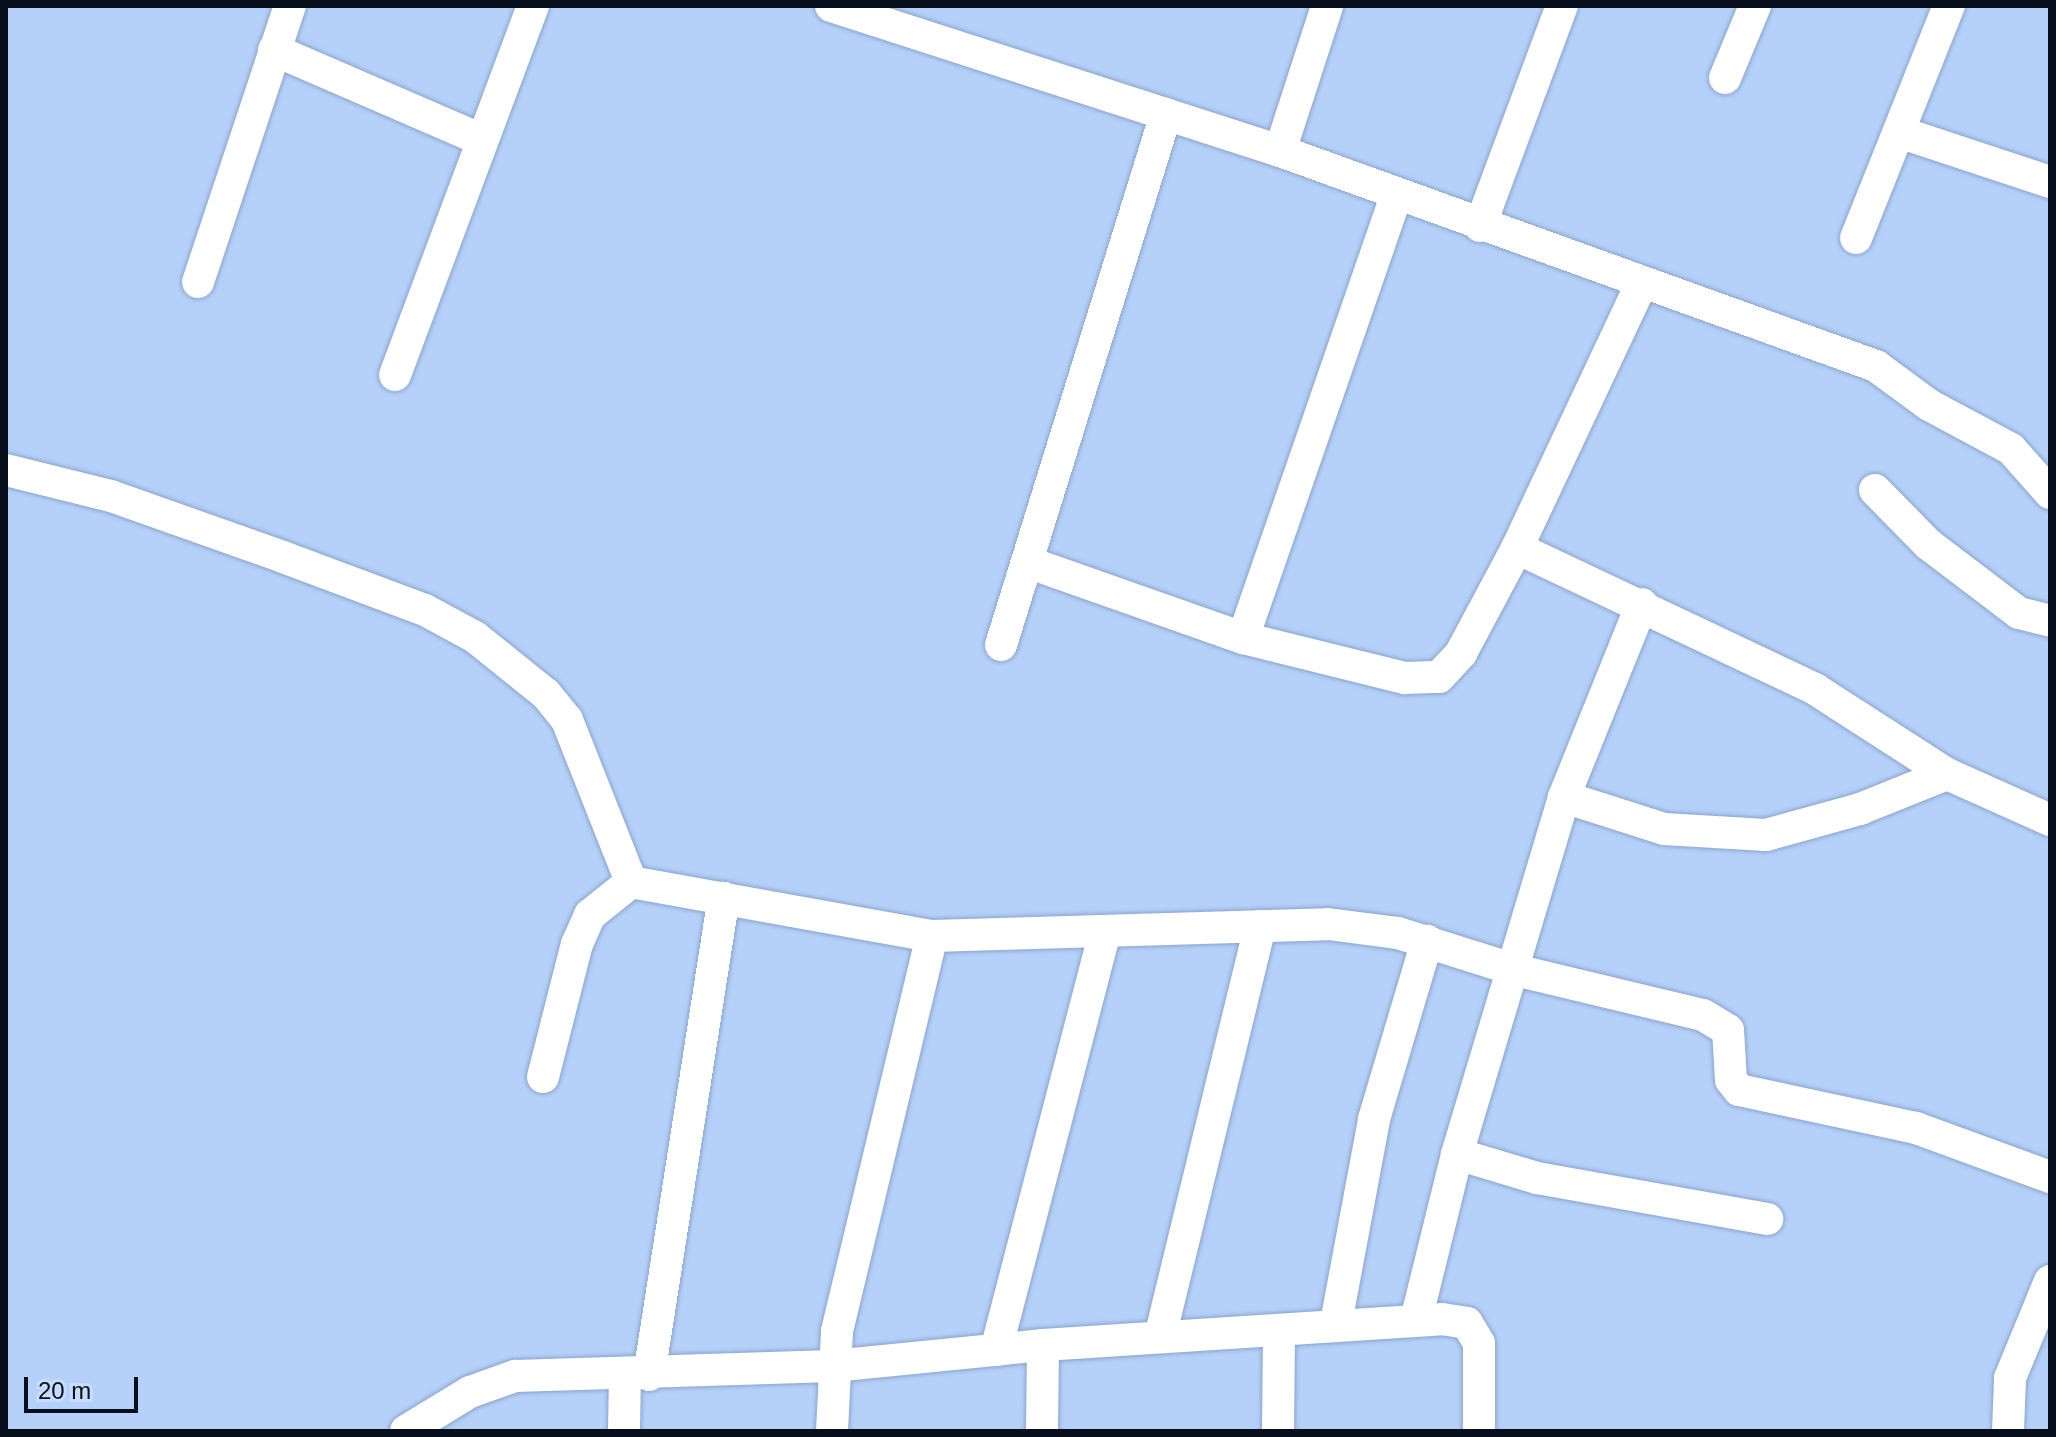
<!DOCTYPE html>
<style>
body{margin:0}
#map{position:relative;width:2056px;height:1437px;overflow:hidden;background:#b6d1f9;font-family:Helvetica,sans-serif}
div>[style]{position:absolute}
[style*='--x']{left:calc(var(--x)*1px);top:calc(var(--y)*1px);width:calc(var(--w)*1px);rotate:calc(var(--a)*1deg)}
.roads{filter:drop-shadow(0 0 2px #8ba5cc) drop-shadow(0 0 2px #8ba5cc)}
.street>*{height:32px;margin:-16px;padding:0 16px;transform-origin:16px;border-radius:16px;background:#fff}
span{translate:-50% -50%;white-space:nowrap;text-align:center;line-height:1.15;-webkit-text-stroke:6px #c8ddfe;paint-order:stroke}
.frame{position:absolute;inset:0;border:8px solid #070f1d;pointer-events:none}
.scale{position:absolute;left:24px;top:1377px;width:114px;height:36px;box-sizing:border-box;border:4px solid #070f1d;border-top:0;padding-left:10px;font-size:24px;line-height:28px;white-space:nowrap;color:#070f1d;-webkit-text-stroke:6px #c8ddfe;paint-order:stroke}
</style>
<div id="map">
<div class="roads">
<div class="street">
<div style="--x:831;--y:6;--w:472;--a:17.9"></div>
<div style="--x:1280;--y:151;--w:634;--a:19.84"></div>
<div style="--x:1876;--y:366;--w:66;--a:36.3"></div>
<div style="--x:1929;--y:405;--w:93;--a:28.2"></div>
<div style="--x:2011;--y:449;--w:59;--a:48.4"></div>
<div style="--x:274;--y:50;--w:227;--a:23.4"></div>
<div style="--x:1725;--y:78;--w:78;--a:-67.4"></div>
<div style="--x:1899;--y:132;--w:159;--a:18.3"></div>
<div style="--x:1280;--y:151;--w:152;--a:-72"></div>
<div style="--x:1480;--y:226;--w:235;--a:-69.6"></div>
<div style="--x:1856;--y:238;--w:250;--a:-68.2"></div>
<div style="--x:198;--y:282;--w:291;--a:-71.6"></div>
<div style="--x:395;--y:375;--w:394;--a:-69.5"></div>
<div style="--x:6;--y:470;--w:108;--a:13.9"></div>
<div style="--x:111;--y:496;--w:182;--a:19.5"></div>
<div style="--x:283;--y:557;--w:152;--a:20.5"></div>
<div style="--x:425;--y:610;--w:57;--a:28.4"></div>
<div style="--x:475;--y:637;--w:91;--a:38.8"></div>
<div style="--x:546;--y:694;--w:33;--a:51"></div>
<div style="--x:567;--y:720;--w:174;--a:68.4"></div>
<div style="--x:1875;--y:490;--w:76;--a:45.5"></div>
<div style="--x:1928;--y:544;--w:114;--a:37.2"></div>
<div style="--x:2019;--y:613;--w:32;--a:14"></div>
<div style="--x:1517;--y:548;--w:330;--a:25.3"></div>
<div style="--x:1815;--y:689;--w:157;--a:32.8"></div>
<div style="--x:1947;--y:774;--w:113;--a:24.1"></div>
<div style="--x:1027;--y:562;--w:229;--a:19.4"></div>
<div style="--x:1243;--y:638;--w:167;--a:13.9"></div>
<div style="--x:1405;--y:678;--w:34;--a:-2"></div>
<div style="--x:1439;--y:677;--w:33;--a:-47"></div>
<div style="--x:1461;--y:653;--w:119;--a:-61.9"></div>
<div style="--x:1517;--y:548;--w:292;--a:-64.8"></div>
<div style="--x:1243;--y:638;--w:469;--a:-70.9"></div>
<div style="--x:1001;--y:645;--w:556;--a:-72.74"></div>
<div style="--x:1564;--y:797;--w:105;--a:17.7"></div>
<div style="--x:1664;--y:829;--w:102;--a:3.4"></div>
<div style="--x:1766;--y:835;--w:98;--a:-15.5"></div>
<div style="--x:1860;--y:809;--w:94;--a:-21.9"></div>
<div style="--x:543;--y:1077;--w:137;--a:-75.7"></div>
<div style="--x:577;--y:944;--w:32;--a:-66"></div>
<div style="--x:590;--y:915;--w:53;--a:-38.8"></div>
<div style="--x:631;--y:882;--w:306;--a:10.2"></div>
<div style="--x:932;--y:936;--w:396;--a:-1.7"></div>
<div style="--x:1328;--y:924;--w:71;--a:7.3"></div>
<div style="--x:1398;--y:933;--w:123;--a:17.5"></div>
<div style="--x:1515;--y:970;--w:193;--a:13.5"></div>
<div style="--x:1703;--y:1015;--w:29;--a:31"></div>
<div style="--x:1728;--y:1030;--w:50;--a:86.6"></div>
<div style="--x:1731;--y:1080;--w:13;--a:51"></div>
<div style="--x:1739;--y:1090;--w:181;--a:12.1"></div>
<div style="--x:1916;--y:1128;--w:143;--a:20.1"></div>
<div style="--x:1457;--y:1154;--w:84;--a:16.7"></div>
<div style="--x:1537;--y:1178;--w:234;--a:10.1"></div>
<div style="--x:1416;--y:1320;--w:171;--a:-76.1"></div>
<div style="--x:1457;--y:1154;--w:373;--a:-73.3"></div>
<div style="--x:1564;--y:797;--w:208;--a:-68"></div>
<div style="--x:1336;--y:1323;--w:208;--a:-79.4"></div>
<div style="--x:1374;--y:1119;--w:186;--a:-73.4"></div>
<div style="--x:1160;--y:1337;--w:423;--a:-76.3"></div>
<div style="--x:996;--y:1350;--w:433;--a:-75.4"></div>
<div style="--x:649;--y:1375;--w:483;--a:-81.1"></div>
<div style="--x:406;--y:1431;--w:75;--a:-31.4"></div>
<div style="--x:470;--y:1392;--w:48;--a:-19.6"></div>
<div style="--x:515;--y:1376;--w:318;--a:-1.8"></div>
<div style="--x:833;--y:1366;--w:211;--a:-5.7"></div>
<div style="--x:1043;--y:1345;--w:400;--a:-3.7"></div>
<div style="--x:1442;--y:1319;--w:25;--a:9"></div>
<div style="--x:1467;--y:1323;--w:23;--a:59"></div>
<div style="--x:1479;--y:1343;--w:88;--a:90"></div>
<div style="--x:624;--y:1431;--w:56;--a:-89"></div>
<div style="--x:832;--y:1431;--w:100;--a:-87.1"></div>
<div style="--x:837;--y:1331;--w:406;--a:-76.5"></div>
<div style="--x:1042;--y:1431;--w:86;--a:-89.3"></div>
<div style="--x:1278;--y:1431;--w:100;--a:-89.4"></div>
<div style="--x:2008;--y:1431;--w:53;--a:-87.8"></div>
<div style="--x:2010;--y:1378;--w:105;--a:-67.6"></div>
</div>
</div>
<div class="frame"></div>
<div class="scale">20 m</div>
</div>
